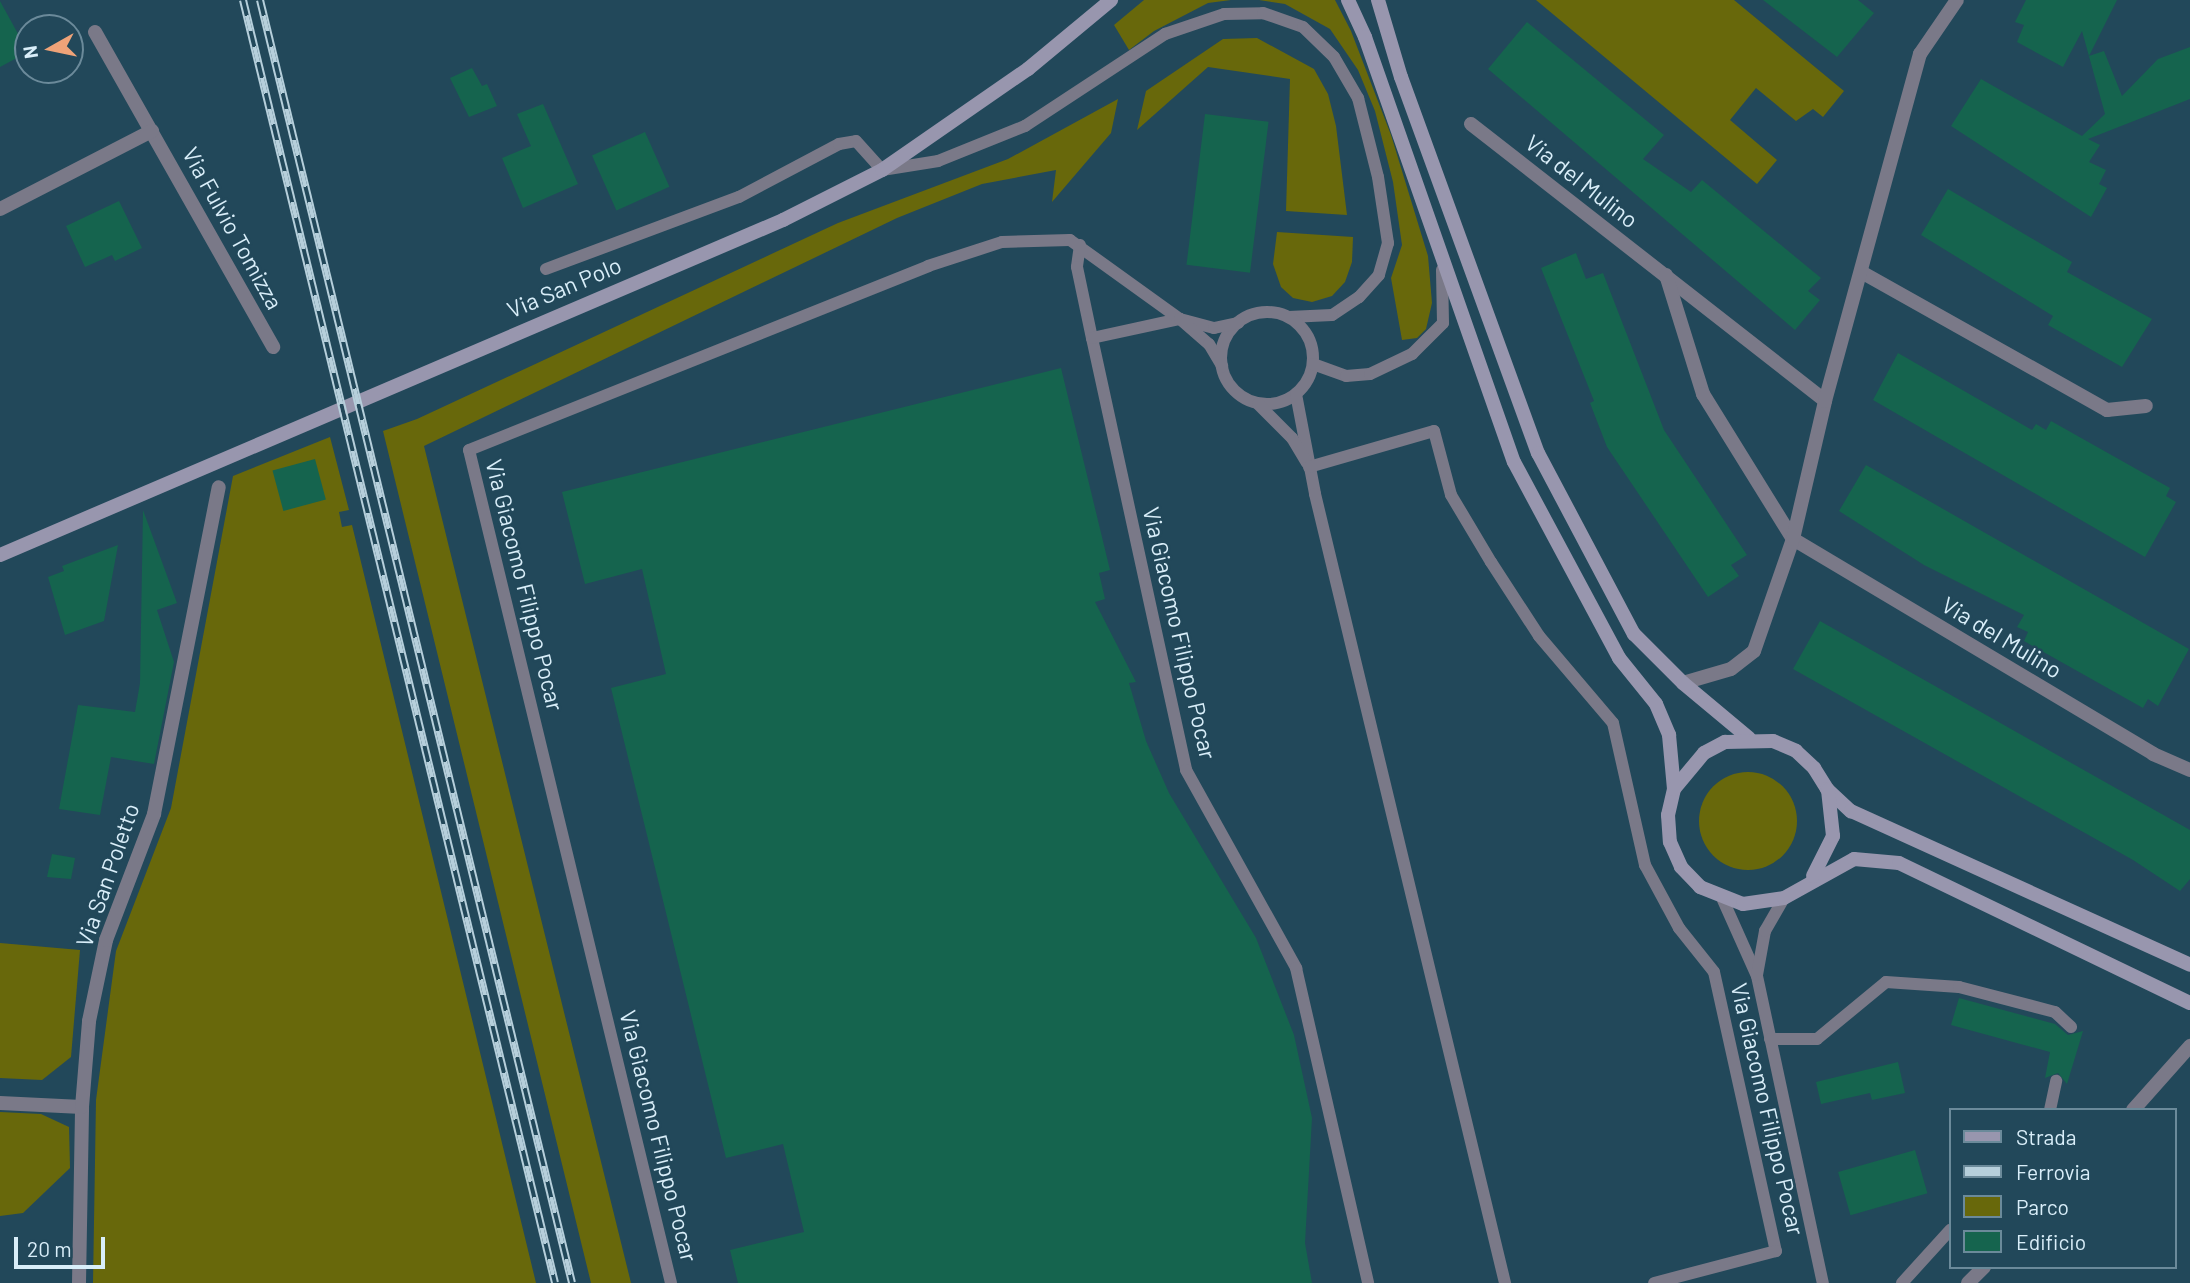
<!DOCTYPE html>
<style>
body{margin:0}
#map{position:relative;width:2190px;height:1283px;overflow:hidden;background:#22485a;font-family:Barlow,sans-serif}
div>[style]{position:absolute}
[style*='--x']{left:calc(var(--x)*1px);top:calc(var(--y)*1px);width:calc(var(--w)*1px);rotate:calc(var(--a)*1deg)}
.green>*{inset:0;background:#68680b}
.round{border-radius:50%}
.building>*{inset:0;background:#15644e;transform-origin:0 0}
.lane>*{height:12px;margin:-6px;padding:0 6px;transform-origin:6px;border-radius:6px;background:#7a7988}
.lane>.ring{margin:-6px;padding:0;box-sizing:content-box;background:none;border:12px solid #7a7988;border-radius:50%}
.street>*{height:14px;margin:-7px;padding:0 7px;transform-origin:7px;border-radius:7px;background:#7a7988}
.secondary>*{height:14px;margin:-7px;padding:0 7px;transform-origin:7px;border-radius:7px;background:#9896ae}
.rail>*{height:8px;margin-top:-4px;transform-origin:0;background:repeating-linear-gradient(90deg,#22485a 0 16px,#b6cfdb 0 32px);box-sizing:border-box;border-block:2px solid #b6cfdb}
span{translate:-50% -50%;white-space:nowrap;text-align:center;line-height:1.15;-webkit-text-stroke:5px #22485a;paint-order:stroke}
.street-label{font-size:23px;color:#d9eef9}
.legend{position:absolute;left:1949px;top:1108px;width:228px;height:161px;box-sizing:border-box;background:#22485a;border:2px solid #6b8a9a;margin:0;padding:9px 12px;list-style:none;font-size:21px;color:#d9eef9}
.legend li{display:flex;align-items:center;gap:14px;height:35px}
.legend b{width:35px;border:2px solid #6b8a9a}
.north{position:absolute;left:14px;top:14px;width:70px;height:70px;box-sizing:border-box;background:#22485a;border:2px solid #6b8a9a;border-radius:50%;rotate:261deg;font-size:19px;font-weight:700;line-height:28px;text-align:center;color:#d9eef9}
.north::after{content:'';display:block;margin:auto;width:24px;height:32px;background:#efa378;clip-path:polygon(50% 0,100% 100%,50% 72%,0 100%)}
.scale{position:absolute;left:14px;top:1237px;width:91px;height:32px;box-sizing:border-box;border:4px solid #d9eef9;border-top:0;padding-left:9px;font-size:21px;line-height:24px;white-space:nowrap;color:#d9eef9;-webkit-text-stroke:5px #22485a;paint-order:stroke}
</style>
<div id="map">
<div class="green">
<div style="clip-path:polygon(1144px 0,1231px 0,1208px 3px,1154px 31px,1129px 50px,1114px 25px)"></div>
<div style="clip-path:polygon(1259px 0,1335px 0,1351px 31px,1391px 135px,1428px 256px,1432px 303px,1426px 329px,1417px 338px,1402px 340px,1391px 278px,1402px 245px,1393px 182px,1375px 111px,1358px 70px,1330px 29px,1285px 4px)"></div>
<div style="clip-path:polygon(1536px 0,1734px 0,1844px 91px,1823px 117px,1813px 109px,1796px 121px,1756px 88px,1730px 120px,1777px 160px,1757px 184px)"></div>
<div style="clip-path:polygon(1257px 38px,1314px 69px,1328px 94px,1336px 126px,1347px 215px,1286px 211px,1290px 79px,1208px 67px,1137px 130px,1146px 91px,1223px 39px)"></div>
<div style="clip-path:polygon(1118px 99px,1111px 133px,1052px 202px,1056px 170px,982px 184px,897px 218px,424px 446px,631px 1283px,591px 1283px,383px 431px,417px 419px,838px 223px,1008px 159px)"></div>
<div style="clip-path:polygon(1277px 232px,1353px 237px,1352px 262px,1345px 282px,1332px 296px,1312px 302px,1293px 298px,1281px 287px,1273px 264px)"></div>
<div style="clip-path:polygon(330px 437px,349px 510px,339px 512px,342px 527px,352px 525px,536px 1283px,93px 1283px,96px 1100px,116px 951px,171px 808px,233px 476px)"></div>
<div class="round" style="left:1699px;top:772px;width:98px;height:98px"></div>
<div style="clip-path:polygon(0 943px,80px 950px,71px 1057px,42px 1080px,0 1078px)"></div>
<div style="clip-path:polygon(0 1112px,41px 1114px,69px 1127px,70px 1168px,23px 1213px,0 1216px)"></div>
</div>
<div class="building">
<div style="clip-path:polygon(1763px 0,1858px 0,1874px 13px,1837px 57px)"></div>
<div style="clip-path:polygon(2026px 0,2117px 0,2089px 56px,2104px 51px,2122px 96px,2158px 59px,2190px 47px,2190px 99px,2088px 139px,2100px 145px,2089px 162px,2106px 170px,2099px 184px,2107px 188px,2091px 217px,1951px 126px,1981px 79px,2082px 136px,2105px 114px,2082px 31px,2063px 67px,2017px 42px,2024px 25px,2015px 22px)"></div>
<div style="clip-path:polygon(0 1px,28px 52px,0 67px)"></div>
<div style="clip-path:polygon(1527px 22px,1664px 135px,1643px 159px,1691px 192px,1702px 180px,1821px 278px,1808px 291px,1820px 300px,1795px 330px,1488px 69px)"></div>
<div style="clip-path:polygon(472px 68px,482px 86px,487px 84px,497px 106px,469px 117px,450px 78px)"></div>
<div style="clip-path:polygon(543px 104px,578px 184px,523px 208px,502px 158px,531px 146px,517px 114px)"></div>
<div style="left:1205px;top:114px;width:64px;height:152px;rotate:7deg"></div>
<div style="left:645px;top:132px;width:60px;height:58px;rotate:66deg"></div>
<div style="clip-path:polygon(1948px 189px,2072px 262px,2067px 272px,2152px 319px,2122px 367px,2048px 325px,2053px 316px,1921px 235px)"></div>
<div style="clip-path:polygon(119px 201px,142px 248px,115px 261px,112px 255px,85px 267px,66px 226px)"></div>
<div style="clip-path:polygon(1576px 253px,1586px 279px,1603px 273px,1664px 430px,1747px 555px,1731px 565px,1739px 576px,1708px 597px,1607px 447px,1590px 403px,1594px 401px,1541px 268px)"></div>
<div style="clip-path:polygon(1898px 353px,2032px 430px,2036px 424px,2046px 430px,2051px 421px,2170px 488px,2166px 496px,2176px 502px,2145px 557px,1873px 400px)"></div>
<div style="clip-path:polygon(1061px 368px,1110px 570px,1099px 573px,1105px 599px,1095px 602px,1136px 682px,1129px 683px,1146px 741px,1169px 793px,1256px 938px,1294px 1035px,1312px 1118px,1305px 1243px,1312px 1283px,738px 1283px,730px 1250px,804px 1232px,783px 1144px,726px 1158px,611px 688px,666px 674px,642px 569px,585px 584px,562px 492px)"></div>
<div style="left:315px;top:459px;width:42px;height:44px;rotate:75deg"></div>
<div style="clip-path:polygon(1866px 465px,2189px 649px,2158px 706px,2148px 699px,2143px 708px,2024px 641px,2028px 632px,2017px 627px,2024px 615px,1924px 565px,1839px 511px)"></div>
<div style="clip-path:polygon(143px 510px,177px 603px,157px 610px,174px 662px,154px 764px,111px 757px,100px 815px,59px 809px,78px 705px,135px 712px,140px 683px)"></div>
<div style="clip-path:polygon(118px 545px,104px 621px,65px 635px,48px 577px,64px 571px,62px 566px)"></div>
<div style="clip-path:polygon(1820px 621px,2190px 830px,2190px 879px,2180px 891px,2133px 860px,1793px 669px)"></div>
<div style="clip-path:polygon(52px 854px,75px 858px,71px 879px,47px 877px)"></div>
<div style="clip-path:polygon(1959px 998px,2055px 1024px,2068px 1035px,2083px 1031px,2067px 1084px,2058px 1073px,2045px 1078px,2050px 1052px,1951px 1025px)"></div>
<div style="clip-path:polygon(1898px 1062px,1905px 1093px,1872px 1100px,1870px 1093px,1821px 1104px,1816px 1082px)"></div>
<div style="left:1915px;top:1150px;width:45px;height:80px;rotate:74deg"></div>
</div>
<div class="lane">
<div style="--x:1080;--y:245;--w:22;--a:98"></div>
<div style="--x:1077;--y:267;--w:73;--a:78.1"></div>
<div style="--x:1092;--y:338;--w:442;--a:77.7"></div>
<div style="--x:1186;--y:770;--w:227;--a:60.9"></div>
<div style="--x:1296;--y:968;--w:323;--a:77.1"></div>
<div style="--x:546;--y:269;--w:206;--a:-20.5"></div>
<div style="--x:739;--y:197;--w:113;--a:-27.9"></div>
<div style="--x:839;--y:144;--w:17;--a:-10"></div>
<div style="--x:856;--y:141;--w:39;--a:48"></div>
<div style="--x:882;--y:170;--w:57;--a:-9.1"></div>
<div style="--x:938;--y:161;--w:94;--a:-21.9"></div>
<div style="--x:1025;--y:126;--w:168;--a:-33.3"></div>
<div style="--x:1165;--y:34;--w:62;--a:-18.7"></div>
<div style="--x:1224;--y:14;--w:39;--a:-1"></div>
<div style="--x:1263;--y:13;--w:42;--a:19.3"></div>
<div style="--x:1303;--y:27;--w:43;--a:44.1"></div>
<div style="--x:1334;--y:57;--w:48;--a:59.7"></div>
<div style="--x:1358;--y:98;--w:81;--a:75.8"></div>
<div style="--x:1378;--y:177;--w:67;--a:81.4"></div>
<div style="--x:1388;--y:243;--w:33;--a:106"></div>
<div style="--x:1379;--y:275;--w:30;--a:132"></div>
<div style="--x:1359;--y:297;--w:32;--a:146"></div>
<div style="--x:1332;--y:315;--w:43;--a:177.3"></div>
<div class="ring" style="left:1221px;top:312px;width:80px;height:80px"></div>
<div style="--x:1092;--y:338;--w:90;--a:-12.2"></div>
<div style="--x:1180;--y:319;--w:35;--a:15"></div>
<div style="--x:1214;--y:328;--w:25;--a:-12"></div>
<div style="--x:1313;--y:364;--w:35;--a:20"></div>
<div style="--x:1346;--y:376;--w:24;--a:-5"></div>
<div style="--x:1370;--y:374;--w:47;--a:-25.5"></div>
<div style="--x:1412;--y:354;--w:44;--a:-45"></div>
<div style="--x:1443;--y:323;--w:53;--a:-91.1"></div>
<div style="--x:1296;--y:394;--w:102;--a:79.2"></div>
<div style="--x:1315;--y:494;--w:812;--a:76.46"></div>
<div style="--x:1258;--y:404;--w:48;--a:45"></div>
<div style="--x:1292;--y:438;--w:29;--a:59"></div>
<div style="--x:1309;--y:467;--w:130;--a:-16.1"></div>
<div style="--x:1434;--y:431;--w:66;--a:75.1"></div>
<div style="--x:1451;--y:495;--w:78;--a:59.2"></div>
<div style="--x:1491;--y:562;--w:88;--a:57"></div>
<div style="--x:1539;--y:636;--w:114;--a:49.6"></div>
<div style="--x:1613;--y:723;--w:146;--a:77.3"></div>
<div style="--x:1645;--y:865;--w:72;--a:61.6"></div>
<div style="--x:1679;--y:928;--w:56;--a:51.5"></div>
<div style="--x:1714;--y:972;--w:286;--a:77.5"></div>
<div style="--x:1776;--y:1251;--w:126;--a:165.3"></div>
<div style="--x:1723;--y:900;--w:83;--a:65.9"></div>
<div style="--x:1757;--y:976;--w:314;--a:77.9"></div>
<div style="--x:1757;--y:975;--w:45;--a:-79.7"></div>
<div style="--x:1765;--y:931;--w:38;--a:-60"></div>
<div style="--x:1770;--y:1039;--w:47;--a:0"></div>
<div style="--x:1817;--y:1039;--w:89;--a:-39.6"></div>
<div style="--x:1886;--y:982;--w:73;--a:3.9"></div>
<div style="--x:1959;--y:987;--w:99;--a:14.6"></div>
<div style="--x:2055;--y:1012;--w:22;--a:43"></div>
<div style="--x:2050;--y:1110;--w:30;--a:-78"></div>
<div style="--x:671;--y:1283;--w:857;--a:-103.63"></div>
<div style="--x:469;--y:450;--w:495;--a:-21.8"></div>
<div style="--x:928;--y:266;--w:78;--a:-18"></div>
<div style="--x:1002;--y:242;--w:68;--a:-1.7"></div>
<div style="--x:1070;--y:240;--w:135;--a:35.7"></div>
<div style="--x:1180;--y:319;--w:38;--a:41"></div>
<div style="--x:1209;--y:344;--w:26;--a:59"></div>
<div style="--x:1902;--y:1283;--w:72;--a:-47.8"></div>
</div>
<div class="street">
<div style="--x:95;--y:32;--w:362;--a:60.5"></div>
<div style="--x:1471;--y:124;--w:449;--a:38"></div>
<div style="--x:0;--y:209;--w:171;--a:-27.2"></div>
<div style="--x:1863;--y:273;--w:280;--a:29.3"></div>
<div style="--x:2107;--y:410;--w:39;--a:-6"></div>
<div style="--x:1666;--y:275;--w:125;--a:72.7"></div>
<div style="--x:1703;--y:394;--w:171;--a:58.2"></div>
<div style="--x:1793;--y:539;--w:419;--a:30.8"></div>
<div style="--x:2153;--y:754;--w:40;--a:23.4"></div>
<div style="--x:1683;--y:683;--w:50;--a:-16.3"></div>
<div style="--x:1731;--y:669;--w:29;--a:-38"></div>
<div style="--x:1754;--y:651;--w:119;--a:-70.8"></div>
<div style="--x:1793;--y:539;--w:142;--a:-76.9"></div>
<div style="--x:1825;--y:401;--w:360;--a:-74.7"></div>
<div style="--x:1920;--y:54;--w:65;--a:-55.6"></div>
<div style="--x:0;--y:1103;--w:82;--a:2.8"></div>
<div style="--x:2133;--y:1110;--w:86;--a:-48.3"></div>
<div style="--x:79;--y:1283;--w:176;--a:-89"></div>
<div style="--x:82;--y:1107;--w:86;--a:-85.3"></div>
<div style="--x:89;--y:1021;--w:83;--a:-78.1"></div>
<div style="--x:106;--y:940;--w:135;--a:-69.1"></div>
<div style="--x:154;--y:814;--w:333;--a:-78.8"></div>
<div style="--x:1968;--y:1283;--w:23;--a:-45"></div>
</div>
<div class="secondary">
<div style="--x:1348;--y:0;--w:41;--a:65.3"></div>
<div style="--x:1365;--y:37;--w:450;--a:70.7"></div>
<div style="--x:1514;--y:462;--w:222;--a:61.8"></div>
<div style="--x:1619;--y:658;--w:59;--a:51.2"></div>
<div style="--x:1656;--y:704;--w:34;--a:67"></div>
<div style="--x:1669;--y:735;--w:54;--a:84.7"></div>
<div style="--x:1674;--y:789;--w:27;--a:103"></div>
<div style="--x:1668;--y:815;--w:27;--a:86"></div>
<div style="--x:1670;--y:842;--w:27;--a:66"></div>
<div style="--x:1681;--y:867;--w:28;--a:46"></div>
<div style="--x:1700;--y:887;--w:46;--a:21.6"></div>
<div style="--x:1743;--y:904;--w:41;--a:-8.3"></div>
<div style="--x:1784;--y:898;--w:80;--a:-29.1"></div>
<div style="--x:1854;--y:859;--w:45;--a:5.1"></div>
<div style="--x:1899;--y:863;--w:323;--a:25.7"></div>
<div style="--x:1378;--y:0;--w:80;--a:73.4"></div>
<div style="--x:1401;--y:77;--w:400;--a:70"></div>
<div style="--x:1538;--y:453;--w:205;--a:62.1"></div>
<div style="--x:1634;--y:634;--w:69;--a:45"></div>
<div style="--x:1683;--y:683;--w:86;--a:39.8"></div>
<div style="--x:0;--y:555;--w:852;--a:-23.16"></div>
<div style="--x:783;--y:220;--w:111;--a:-26.8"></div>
<div style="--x:882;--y:170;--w:178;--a:-34.7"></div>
<div style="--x:1028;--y:69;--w:108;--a:-39.7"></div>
<div style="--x:1674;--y:789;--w:47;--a:-50.2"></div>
<div style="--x:1704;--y:753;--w:24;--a:-28"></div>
<div style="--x:1725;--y:742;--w:48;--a:-1.2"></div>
<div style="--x:1773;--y:741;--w:25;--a:23"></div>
<div style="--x:1796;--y:751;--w:25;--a:43"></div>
<div style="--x:1814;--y:768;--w:25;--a:58"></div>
<div style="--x:1827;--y:789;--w:33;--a:43"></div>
<div style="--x:1851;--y:811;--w:372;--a:24.4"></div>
<div style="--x:1813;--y:876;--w:45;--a:-63.4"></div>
<div style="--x:1833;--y:836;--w:46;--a:-96.2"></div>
</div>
<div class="rail">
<div style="--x:243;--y:0;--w:1320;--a:76.33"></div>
<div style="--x:260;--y:0;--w:1320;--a:76.33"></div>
</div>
<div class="street-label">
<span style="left:1582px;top:181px;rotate:38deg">Via del Mulino</span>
<span style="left:233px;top:228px;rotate:61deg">Via Fulvio Tomizza</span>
<span style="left:564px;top:287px;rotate:-23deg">Via San Polo</span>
<span style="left:525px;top:585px;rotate:76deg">Via Giacomo Filippo Pocar</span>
<span style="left:1180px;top:633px;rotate:77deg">Via Giacomo Filippo Pocar</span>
<span style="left:2002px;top:637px;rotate:31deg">Via del Mulino</span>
<span style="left:107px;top:875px;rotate:-71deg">Via San Poletto</span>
<span style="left:1768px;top:1109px;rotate:77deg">Via Giacomo Filippo Pocar</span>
<span style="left:659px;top:1136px;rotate:76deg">Via Giacomo Filippo Pocar</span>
</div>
<ul class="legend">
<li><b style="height:9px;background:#9896ae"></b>Strada</li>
<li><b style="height:9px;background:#b6cfdb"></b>Ferrovia</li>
<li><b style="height:19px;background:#68680b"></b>Parco</li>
<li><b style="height:19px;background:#15644e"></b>Edificio</li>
</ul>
<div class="north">N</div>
<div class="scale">20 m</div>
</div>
